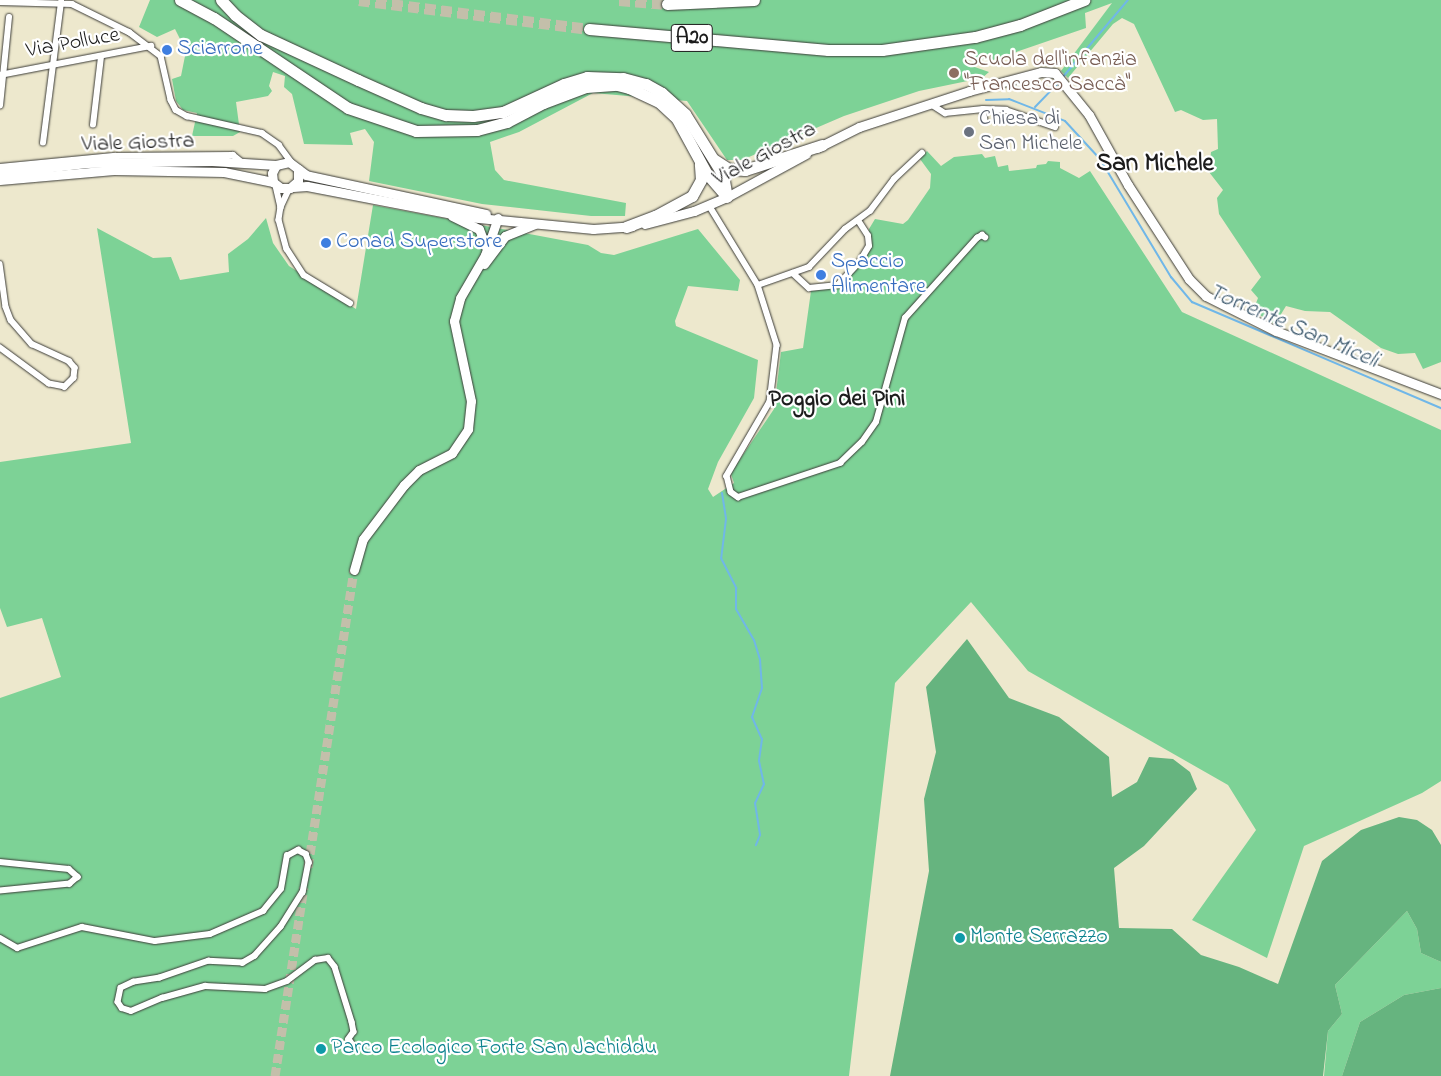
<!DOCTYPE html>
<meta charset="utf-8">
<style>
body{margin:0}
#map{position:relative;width:1441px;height:1076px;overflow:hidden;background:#ede8cd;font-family:"Indie Flower",sans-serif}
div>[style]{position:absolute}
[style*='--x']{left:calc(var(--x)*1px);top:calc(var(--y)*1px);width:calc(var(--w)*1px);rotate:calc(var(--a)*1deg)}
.green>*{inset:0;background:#7dd296}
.forest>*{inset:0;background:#66b47f}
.stream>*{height:2px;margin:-1px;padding:0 1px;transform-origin:1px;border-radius:1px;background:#70b7e8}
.secondary-tunnel>*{height:9px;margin-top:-4.5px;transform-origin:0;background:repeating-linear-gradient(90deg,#c3bfaa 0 9px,transparent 0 13.5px)}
.highway-tunnel>*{height:11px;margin-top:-5.5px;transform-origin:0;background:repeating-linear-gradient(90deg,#c3bfaa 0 11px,transparent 0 16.5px)}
.roads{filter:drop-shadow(0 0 1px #3b3b37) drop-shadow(0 0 1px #3b3b37)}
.street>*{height:5.5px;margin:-2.75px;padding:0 2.75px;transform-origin:2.75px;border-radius:2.75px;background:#fff}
.secondary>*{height:9px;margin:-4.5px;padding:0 4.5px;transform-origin:4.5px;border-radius:4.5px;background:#fff}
.primary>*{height:9px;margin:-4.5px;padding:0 4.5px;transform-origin:4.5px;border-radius:4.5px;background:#fff}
.highway>*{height:11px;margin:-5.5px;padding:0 5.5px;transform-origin:5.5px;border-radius:5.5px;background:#fff}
.dots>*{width:14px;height:14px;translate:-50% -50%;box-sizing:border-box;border:2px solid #fff;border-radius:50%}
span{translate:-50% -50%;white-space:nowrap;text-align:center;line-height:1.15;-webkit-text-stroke:4.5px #fff;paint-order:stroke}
.shield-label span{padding:1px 4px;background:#fff;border:1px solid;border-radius:4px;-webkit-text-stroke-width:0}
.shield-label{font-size:21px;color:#1c1c1c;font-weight:700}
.street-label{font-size:22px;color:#1c1c1c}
.shop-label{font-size:22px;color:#366cbe}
.left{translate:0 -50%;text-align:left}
.education-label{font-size:22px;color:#785e54}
.worship-label{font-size:22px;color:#5b616d}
.culture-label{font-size:22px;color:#0d838f}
.water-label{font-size:24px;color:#3e5a6e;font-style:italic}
.neighbourhood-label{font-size:24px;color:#1c1c1c;font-weight:700}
.quarter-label{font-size:25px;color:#1c1c1c;font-weight:700}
</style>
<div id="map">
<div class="green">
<div style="clip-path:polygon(150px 0,1441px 0,1441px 362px,1423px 369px,1415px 353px,1398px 354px,1381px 348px,1330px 312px,1305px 311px,1286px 306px,1275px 324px,1253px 311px,1258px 298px,1251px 290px,1261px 277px,1219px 214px,1217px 198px,1223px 190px,1209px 172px,1211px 152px,1218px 149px,1217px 119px,1203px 120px,1181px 110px,1175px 112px,1134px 24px,1122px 18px,1113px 24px,1068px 78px,1061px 71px,1112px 3px,1085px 13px,1086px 28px,993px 60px,967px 58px,969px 65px,989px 72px,982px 78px,919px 91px,844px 116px,742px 160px,727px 160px,687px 101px,593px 93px,519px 132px,490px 142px,495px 170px,504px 180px,626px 203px,625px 216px,591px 216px,482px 204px,369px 181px,374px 142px,365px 129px,350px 133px,353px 145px,304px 144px,292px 94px,284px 87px,285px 76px,273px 72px,269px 86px,272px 91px,268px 96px,236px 102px,240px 132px,233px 136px,192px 136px,197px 113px,183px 110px,176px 101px,172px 79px,181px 76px,186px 51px,175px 29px,157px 37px,139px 27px)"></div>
<div style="clip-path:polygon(927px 151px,941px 166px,954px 157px,982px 154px,985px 158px,995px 156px,998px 167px,1008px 165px,1009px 171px,1036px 168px,1037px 165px,1046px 164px,1048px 161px,1060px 162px,1060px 168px,1079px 178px,1090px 171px,1182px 312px,1441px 430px,1441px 781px,1422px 793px,1304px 846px,1267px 958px,1192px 920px,1256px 830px,1228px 785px,1028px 671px,971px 602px,895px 683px,849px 1076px,0 1076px,0 698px,61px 677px,42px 618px,7px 627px,0 608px,0 462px,131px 443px,97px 228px,153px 258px,171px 257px,180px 280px,229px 272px,228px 254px,248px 239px,266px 218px,273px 243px,289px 266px,356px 309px,373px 205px,588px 245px,601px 253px,614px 255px,698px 229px,740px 280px,738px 291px,688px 286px,675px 321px,676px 326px,758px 360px,754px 398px,718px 462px,708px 489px,713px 497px,734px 483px,731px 474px,736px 465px,774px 409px,781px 352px,803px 348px,811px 291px,839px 287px,870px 249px,869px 229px,875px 219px,903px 224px,908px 220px,930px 188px,931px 174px,920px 159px)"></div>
<div style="clip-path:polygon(1407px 911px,1417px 929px,1421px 953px,1441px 962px,1441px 988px,1404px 995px,1360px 1022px,1342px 1076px,1324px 1076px,1328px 1031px,1342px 1014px,1335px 985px)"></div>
</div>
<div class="forest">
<div style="clip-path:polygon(967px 639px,1009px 698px,1059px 717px,1109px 757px,1112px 797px,1137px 782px,1149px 757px,1173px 759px,1190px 772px,1197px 789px,1144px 846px,1114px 868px,1119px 928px,1172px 929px,1201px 955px,1239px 967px,1278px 984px,1322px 861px,1361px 830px,1399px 817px,1417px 820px,1432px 830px,1441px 845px,1441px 962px,1421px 953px,1417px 929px,1407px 911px,1335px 985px,1342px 1014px,1328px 1031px,1323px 1076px,890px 1076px,929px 871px,924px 799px,936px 752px,926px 687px)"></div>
<div style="clip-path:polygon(1441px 988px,1441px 1076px,1342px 1076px,1360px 1022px,1404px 995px)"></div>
</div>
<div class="stream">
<div style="--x:1062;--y:78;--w:102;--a:-49.8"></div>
<div style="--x:986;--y:100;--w:23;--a:-2"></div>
<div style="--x:1009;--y:99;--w:60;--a:21.4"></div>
<div style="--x:1065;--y:121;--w:52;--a:47.4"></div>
<div style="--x:1100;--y:159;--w:138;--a:59"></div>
<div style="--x:1171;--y:277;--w:33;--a:50"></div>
<div style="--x:1192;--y:302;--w:271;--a:23.1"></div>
<div style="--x:1035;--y:107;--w:35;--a:-46"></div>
<div style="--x:722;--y:493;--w:26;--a:81"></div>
<div style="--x:726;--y:519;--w:39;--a:97"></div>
<div style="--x:721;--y:558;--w:34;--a:63"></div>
<div style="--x:736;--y:588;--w:21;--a:90"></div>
<div style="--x:736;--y:609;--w:36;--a:60"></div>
<div style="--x:754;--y:640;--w:21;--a:73"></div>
<div style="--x:760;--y:660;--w:28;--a:86"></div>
<div style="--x:762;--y:688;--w:31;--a:109"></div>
<div style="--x:752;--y:717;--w:24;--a:66"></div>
<div style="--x:762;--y:739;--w:22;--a:98"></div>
<div style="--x:759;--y:761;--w:24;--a:78"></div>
<div style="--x:764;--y:784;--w:21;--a:115"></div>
<div style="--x:755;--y:803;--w:32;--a:81"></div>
<div style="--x:760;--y:835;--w:11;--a:112"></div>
</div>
<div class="secondary-tunnel">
<div style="--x:308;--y:867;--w:301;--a:-81.2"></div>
<div style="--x:275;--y:1076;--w:191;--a:-81.3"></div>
</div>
<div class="highway-tunnel">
<div style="--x:359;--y:0;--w:232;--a:7.2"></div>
<div style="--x:619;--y:0;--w:48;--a:4.8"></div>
</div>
<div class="roads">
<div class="street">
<div style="--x:0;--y:2;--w:72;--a:1.6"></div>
<div style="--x:72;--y:4;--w:64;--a:26.2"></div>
<div style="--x:129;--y:32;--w:40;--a:37"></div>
<div style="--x:161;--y:56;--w:45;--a:77.2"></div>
<div style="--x:171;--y:100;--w:11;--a:63"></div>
<div style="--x:176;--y:110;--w:13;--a:29"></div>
<div style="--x:187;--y:116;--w:77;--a:12.8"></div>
<div style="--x:262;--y:133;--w:21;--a:35"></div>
<div style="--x:279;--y:145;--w:22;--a:54"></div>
<div style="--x:0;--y:75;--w:154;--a:-10.9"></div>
<div style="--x:931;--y:104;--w:17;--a:33"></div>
<div style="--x:945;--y:113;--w:38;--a:-6"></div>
<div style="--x:983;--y:109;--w:11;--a:80"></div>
<div style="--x:0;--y:106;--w:89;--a:-84.2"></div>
<div style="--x:983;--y:109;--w:23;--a:2"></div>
<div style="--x:1006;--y:110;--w:52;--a:19.1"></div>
<div style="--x:93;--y:125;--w:68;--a:-83.3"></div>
<div style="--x:43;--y:143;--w:142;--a:-82.7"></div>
<div style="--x:0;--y:167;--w:116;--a:-5.5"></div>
<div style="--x:115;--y:156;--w:118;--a:-0.5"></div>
<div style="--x:233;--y:155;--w:13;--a:39"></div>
<div style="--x:276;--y:186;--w:22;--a:77"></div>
<div style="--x:290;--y:188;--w:21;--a:115"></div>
<div style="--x:281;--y:207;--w:13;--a:99"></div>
<div style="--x:279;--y:220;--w:30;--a:75"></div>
<div style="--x:287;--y:249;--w:31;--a:57"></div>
<div style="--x:304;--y:275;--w:54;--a:31.3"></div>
<div style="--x:709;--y:205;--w:94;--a:58.5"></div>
<div style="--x:758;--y:285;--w:63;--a:72.4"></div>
<div style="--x:777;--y:345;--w:57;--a:97"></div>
<div style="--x:770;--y:402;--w:86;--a:120.2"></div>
<div style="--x:727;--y:476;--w:16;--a:76"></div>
<div style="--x:731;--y:492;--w:9;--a:36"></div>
<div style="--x:738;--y:497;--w:108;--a:-18.4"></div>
<div style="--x:840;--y:463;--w:30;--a:-44"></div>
<div style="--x:862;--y:442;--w:24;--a:-55"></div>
<div style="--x:876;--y:422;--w:108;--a:-74.4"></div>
<div style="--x:905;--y:318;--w:108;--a:-48"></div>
<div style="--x:977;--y:238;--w:6;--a:-31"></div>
<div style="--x:982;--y:235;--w:4;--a:34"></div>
<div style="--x:0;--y:264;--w:43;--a:82.1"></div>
<div style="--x:6;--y:307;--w:14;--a:69"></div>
<div style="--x:11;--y:320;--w:32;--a:49"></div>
<div style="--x:32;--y:344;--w:41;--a:24.7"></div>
<div style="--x:69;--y:361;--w:9;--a:49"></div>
<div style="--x:75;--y:368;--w:10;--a:96"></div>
<div style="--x:74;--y:378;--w:13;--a:135"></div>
<div style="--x:65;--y:387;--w:16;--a:-169"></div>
<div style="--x:49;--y:384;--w:61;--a:-143.7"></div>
<div style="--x:793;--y:273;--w:22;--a:43"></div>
<div style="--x:809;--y:288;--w:29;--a:-6"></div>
<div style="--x:838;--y:285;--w:33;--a:-47"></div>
<div style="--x:860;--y:261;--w:17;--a:-59"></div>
<div style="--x:869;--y:246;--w:10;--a:-96"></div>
<div style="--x:868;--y:236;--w:17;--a:-123"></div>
<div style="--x:758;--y:285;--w:54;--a:-19.4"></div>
<div style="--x:809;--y:267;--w:52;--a:-46.5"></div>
<div style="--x:845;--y:229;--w:31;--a:-36"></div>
<div style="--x:870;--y:211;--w:40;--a:-53"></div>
<div style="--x:894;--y:179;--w:38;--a:-43"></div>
<div style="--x:0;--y:862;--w:69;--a:5.8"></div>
<div style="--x:69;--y:869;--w:12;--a:42"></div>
<div style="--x:78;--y:877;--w:11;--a:139"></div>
<div style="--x:70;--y:884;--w:70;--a:174.3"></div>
<div style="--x:0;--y:938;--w:20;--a:30"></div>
<div style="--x:17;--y:948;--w:68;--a:-17.9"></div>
<div style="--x:82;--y:927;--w:74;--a:10.9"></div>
<div style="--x:155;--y:941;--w:55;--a:-7.3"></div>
<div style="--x:210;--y:934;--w:58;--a:-23.5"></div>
<div style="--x:263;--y:911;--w:28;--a:-51"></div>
<div style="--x:281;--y:889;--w:34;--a:-80"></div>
<div style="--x:287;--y:856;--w:13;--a:-29"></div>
<div style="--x:298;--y:850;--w:9;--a:27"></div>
<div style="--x:306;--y:854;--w:9;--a:69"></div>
<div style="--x:309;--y:862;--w:31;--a:101"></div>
<div style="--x:303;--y:892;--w:41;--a:122.2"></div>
<div style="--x:281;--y:927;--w:39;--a:132"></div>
<div style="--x:255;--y:956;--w:14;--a:150"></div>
<div style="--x:243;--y:963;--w:34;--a:-177"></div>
<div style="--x:209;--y:961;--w:52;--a:160.9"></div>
<div style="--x:160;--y:978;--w:26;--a:171"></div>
<div style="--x:134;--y:982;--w:14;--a:155"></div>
<div style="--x:121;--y:988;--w:14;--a:102"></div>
<div style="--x:118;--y:1002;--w:7;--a:56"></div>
<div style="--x:122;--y:1008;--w:9;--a:18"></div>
<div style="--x:131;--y:1011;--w:34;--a:-23"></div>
<div style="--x:162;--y:998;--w:45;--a:-15.6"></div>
<div style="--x:205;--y:986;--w:60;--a:2.9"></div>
<div style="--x:265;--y:989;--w:23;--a:-20"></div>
<div style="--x:287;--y:981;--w:35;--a:-37"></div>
<div style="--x:315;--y:960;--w:13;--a:-9"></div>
<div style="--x:328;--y:958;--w:11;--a:52"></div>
<div style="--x:335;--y:967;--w:58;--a:72.8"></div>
<div style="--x:352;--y:1022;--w:10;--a:79"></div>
<div style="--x:354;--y:1032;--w:9;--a:126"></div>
<div style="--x:349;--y:1039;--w:7;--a:56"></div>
</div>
<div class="secondary">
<div style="--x:817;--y:148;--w:47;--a:-26.6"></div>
<div style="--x:859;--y:127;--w:116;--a:-18.1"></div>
<div style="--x:969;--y:91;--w:74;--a:-14.8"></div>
<div style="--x:1041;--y:72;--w:14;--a:4"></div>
<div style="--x:1055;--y:73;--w:54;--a:51"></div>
<div style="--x:1089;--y:115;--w:80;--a:60.9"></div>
<div style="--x:1128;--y:185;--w:112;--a:57"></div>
<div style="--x:1189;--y:279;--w:24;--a:45"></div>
<div style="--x:1206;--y:296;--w:78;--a:26.6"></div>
<div style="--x:1276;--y:331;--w:177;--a:20.9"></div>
<div style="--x:727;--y:197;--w:90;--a:-28.6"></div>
<div style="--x:452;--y:216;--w:30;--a:26"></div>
<div style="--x:479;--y:229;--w:19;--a:69"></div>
<div style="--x:484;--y:264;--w:35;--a:-53"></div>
<div style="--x:505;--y:236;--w:32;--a:-22"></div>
<div style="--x:354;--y:570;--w:32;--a:-74"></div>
<div style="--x:363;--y:539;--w:68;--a:-52.8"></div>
<div style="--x:404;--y:485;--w:21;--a:-45"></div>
<div style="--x:419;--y:470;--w:37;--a:-27"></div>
<div style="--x:452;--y:453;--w:29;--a:-56"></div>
<div style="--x:468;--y:429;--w:28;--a:-84"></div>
<div style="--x:471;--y:401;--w:82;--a:-102"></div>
<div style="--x:454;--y:321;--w:24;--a:-75"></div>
<div style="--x:460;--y:298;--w:50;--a:-59.8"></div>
<div style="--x:485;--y:255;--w:39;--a:-71"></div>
</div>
<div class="primary">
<div style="--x:298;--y:169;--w:12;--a:90"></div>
<div style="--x:298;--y:181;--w:11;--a:139"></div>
<div style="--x:290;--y:188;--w:9;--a:180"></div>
<div style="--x:281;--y:188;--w:10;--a:-143"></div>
<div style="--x:273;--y:182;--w:9;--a:-96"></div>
<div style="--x:272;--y:173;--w:9;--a:-63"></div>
<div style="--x:276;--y:165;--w:13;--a:-13"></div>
<div style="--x:289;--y:162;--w:21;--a:37"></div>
<div style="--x:306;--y:175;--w:184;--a:12.2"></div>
<div style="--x:0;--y:173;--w:87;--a:-6.6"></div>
<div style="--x:86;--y:163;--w:126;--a:-0.9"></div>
<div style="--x:212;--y:161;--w:64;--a:3.6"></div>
<div style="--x:0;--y:180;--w:114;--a:-5"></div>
<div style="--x:114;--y:170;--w:110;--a:1"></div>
<div style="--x:224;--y:172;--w:50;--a:11.5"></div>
<div style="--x:293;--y:187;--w:14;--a:-4"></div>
<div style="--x:307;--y:186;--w:164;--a:10.9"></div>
<div style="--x:468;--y:217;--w:126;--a:5.5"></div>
<div style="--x:593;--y:229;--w:39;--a:-4"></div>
<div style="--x:645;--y:224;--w:51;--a:-14.9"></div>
<div style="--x:694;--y:211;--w:36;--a:-23"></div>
</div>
<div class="highway">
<div style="--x:180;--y:0;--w:38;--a:28"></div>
<div style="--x:214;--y:18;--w:161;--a:33.9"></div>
<div style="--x:348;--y:108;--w:72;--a:18.7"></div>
<div style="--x:416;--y:131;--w:61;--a:-0.9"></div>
<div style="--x:477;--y:130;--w:31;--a:-15"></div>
<div style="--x:507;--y:122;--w:41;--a:-27.8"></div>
<div style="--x:543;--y:103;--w:46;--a:-20.4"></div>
<div style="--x:586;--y:87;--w:31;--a:-4"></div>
<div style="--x:617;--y:85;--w:12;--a:14"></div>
<div style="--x:629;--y:88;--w:33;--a:25"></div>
<div style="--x:659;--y:102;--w:25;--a:43"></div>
<div style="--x:677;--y:119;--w:63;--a:61.4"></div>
<div style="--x:707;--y:174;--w:30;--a:49"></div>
<div style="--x:221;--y:0;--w:21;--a:47"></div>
<div style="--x:235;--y:15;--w:33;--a:38"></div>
<div style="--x:261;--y:35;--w:107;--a:24.9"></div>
<div style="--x:358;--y:80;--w:69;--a:24"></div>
<div style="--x:421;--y:108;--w:26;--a:16"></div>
<div style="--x:446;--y:115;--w:27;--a:2"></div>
<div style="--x:473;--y:116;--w:30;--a:-8"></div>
<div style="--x:503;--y:112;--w:67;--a:-24.7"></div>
<div style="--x:564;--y:84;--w:24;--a:-17"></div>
<div style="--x:587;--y:77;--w:36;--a:2"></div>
<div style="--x:623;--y:78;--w:24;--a:15"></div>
<div style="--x:646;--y:84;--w:18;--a:29"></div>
<div style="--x:662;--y:93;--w:31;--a:42"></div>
<div style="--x:685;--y:114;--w:72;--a:58.1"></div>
<div style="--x:723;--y:175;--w:22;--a:80"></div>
<div style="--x:667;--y:4;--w:87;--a:-2.6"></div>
<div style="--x:589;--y:29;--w:240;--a:5"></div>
<div style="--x:828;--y:50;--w:54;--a:0"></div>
<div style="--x:882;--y:50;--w:94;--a:-8"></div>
<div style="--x:975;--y:37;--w:47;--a:-14.9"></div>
<div style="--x:1020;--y:25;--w:69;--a:-21.3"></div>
<div style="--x:715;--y:160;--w:17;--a:33"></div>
<div style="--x:729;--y:169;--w:16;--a:4"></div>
<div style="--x:745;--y:170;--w:81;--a:-18"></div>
<div style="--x:626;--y:227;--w:31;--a:-21"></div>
<div style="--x:655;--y:216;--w:42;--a:-28.4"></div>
<div style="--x:692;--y:196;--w:18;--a:-61"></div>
<div style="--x:701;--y:180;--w:16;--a:-94"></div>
</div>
</div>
<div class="dots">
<div style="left:167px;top:50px;background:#3f7fe0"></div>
<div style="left:954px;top:73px;background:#8d6e63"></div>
<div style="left:969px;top:132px;background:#6b7280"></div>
<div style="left:326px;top:243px;background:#3f7fe0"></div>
<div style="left:821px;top:275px;background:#3f7fe0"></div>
<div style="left:960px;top:938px;background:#0f9aa8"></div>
<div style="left:321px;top:1049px;background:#0f9aa8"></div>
</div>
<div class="shield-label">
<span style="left:692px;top:38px">A20</span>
</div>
<div class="street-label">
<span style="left:73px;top:44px;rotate:-10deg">Via Polluce</span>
<span style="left:138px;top:144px;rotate:-2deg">Viale Giostra</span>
<span style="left:765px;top:155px;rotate:-28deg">Viale Giostra</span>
</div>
<div class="shop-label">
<span class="left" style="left:177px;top:50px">Sciarrone</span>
<span class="left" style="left:336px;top:243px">Conad Superstore</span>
<span class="left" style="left:831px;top:275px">Spaccio<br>Alimentare</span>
</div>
<div class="education-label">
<span class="left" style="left:964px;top:73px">Scuola dell'infanzia<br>"Francesco Saccà"</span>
</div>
<div class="worship-label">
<span class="left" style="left:979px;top:132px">Chiesa di<br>San Michele</span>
</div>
<div class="culture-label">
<span class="left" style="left:970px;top:938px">Monte Serrazzo</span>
<span class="left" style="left:331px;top:1049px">Parco Ecologico Forte San Jachiddu</span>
</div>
<div class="water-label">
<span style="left:1293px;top:327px;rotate:23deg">Torrente San Miceli</span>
</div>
<div class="neighbourhood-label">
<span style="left:837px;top:400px">Poggio dei Pini</span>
</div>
<div class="quarter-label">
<span style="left:1155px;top:164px">San Michele</span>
</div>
</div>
